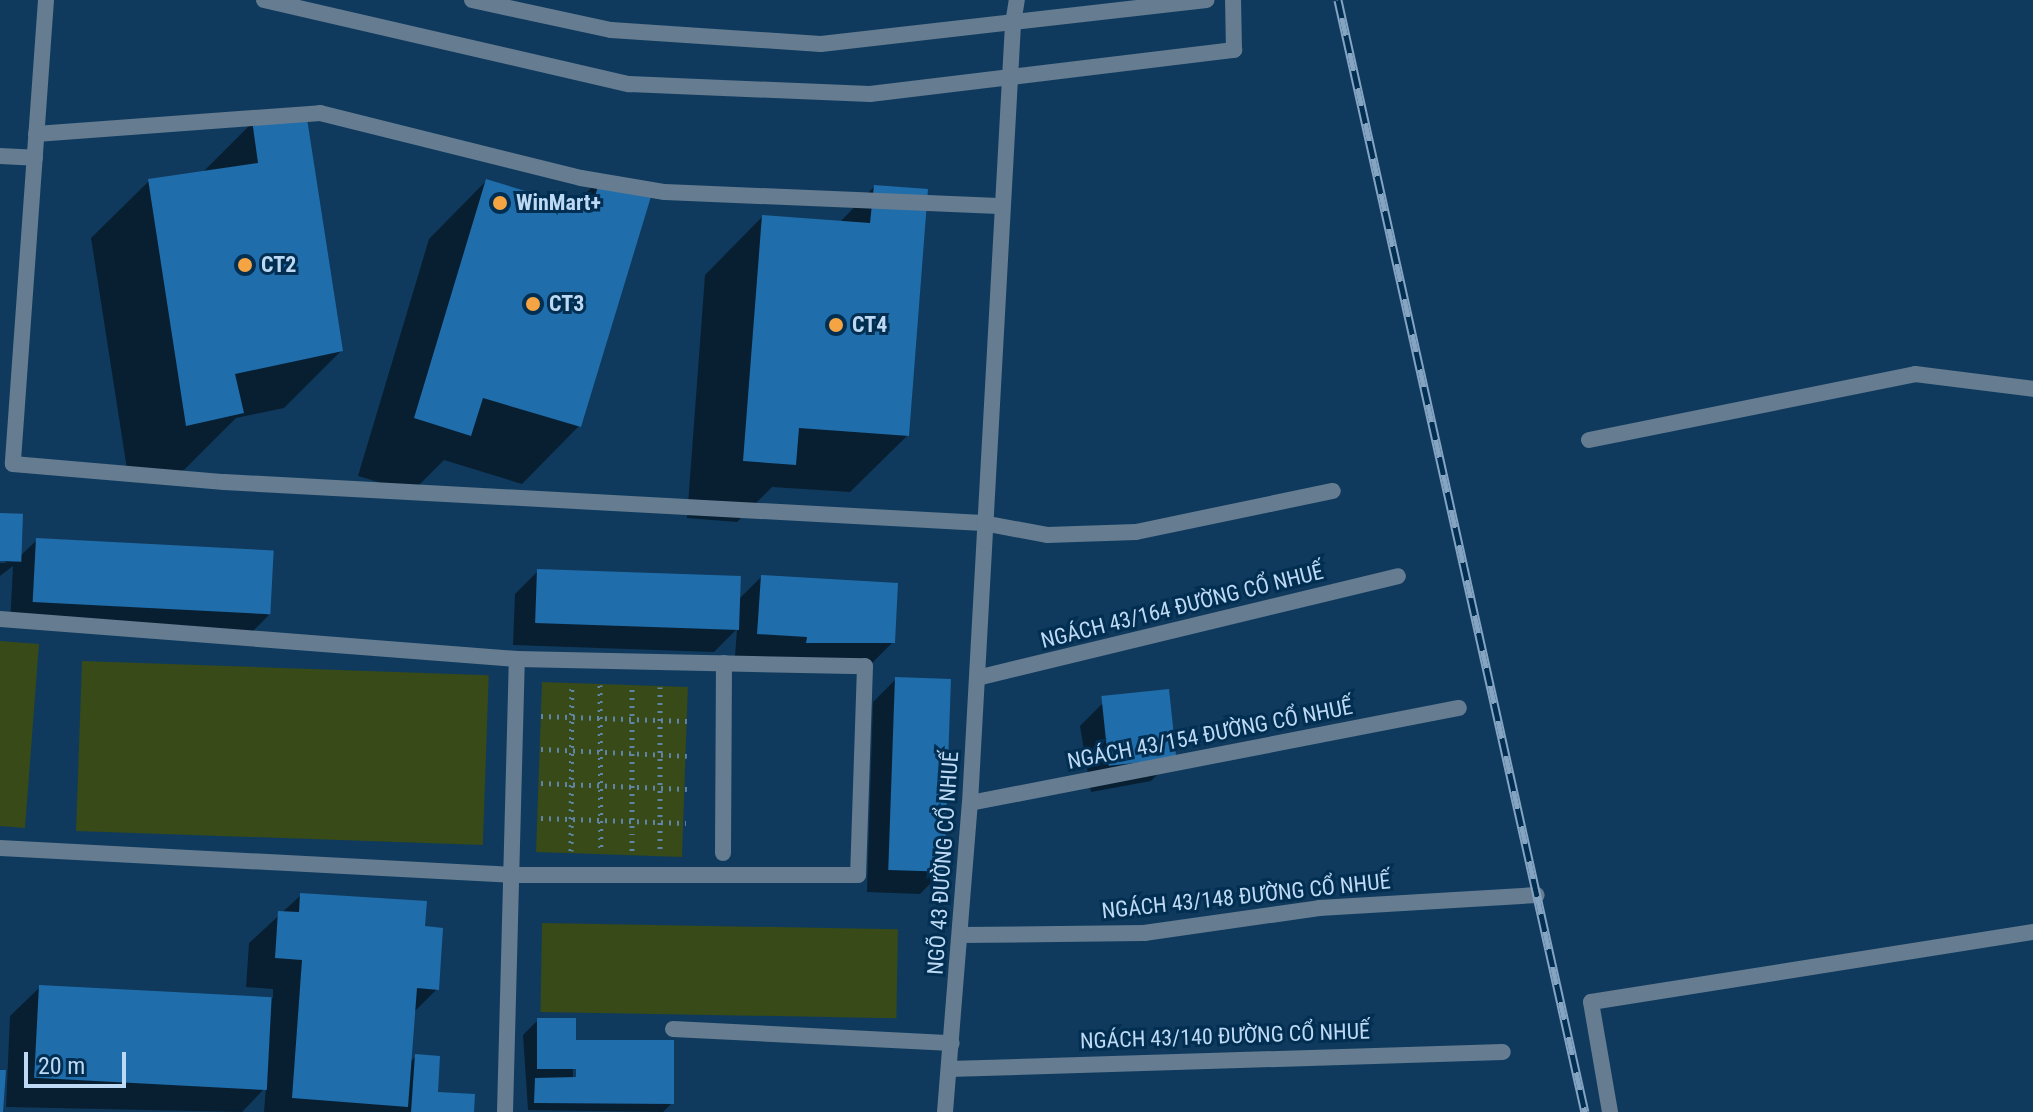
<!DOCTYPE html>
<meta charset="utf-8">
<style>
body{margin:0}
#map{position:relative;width:2033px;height:1112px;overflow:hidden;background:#0f3a5d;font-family:"Roboto Condensed",sans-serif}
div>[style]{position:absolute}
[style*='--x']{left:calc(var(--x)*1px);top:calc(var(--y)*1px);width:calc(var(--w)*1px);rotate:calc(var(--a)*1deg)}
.green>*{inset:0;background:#374a18;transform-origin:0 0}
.shadow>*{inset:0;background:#0007}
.building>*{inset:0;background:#206dab;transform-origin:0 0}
.path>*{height:5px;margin-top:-2.5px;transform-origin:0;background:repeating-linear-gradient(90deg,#6084a3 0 2px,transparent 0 8px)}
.service>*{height:16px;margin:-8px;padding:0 8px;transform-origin:8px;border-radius:8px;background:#657c91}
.minor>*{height:16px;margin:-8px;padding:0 8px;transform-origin:8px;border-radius:8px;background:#657c91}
.rail>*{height:9px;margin-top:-4.5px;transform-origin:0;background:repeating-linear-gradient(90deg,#022f51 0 18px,#84a4c2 0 36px);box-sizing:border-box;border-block:2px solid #84a4c2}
.dots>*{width:22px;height:22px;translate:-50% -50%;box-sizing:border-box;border:4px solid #022f51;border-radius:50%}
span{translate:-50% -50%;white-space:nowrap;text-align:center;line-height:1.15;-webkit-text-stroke:6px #022f51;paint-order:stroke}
.poi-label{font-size:22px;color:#bdd9f4;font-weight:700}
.left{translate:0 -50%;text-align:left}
.street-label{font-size:22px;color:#bdd9f4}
.scale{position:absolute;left:24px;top:1052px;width:102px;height:36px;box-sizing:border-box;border:4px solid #bdd9f4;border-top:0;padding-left:10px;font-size:24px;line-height:28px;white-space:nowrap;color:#bdd9f4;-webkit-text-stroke:6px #022f51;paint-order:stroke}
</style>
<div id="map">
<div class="green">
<div style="clip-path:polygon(0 641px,39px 644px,25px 828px,0 826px)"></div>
<div style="left:82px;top:661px;width:407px;height:170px;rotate:2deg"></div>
<div style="left:542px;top:682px;width:146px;height:170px;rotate:2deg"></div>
<div style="left:542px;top:923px;width:356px;height:89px;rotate:1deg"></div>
</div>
<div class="shadow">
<div style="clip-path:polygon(253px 122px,341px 351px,284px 408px,236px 418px,184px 470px,129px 482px,91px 238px,149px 181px,202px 173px)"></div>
<div style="clip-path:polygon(602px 177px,579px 426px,522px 484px,444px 460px,412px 492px,358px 476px,429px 239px,486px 181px,572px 207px)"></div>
<div style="clip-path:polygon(874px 187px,908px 435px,850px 492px,772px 487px,737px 522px,687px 518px,705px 275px,762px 217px,839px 223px)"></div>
<div style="clip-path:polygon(0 515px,19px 557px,37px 540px,269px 615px,246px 638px,10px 624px,13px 566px,0 576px,0 563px,7px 563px,0 559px)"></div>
<div style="clip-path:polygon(538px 571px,738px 600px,761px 577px,893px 642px,870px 665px,735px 656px,737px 629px,714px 652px,513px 645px,515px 594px)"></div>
<div style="clip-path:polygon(896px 679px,943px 871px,920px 894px,867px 892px,873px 702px)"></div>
<div style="clip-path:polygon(1103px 703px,1174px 758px,1151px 781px,1091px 792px,1080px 726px)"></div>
<div style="clip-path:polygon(301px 895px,422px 928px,437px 989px,413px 1013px,409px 1063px,416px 1056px,436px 1094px,472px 1112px,264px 1112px,266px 1087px,242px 1112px,6px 1107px,10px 1016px,40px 987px,273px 998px,273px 989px,246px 987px,249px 943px)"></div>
<div style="clip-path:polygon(evenodd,538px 1020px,672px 1103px,663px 1112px,528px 1110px,523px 1035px,538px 1020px,577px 1065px,577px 1087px,573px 1087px,573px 1069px,577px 1065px)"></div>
</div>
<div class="building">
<div style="clip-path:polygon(306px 112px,343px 351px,235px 374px,244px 413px,186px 426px,148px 179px,258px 163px,252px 120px)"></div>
<div style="clip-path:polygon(601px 175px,653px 190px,581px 427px,483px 398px,471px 436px,414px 418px,486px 179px,591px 211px)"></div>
<div style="clip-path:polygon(874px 185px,928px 189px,909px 436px,799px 428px,796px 465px,743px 461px,762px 215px,870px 223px)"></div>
<div style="left:0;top:513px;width:23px;height:48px;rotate:2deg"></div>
<div style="left:36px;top:538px;width:238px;height:64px;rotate:3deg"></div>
<div style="left:537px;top:569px;width:204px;height:54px;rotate:2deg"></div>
<div style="clip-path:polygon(761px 575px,898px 583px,895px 643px,806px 643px,807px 637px,757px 634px)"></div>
<div style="left:895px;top:677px;width:56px;height:193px;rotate:2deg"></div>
<div style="left:1169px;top:689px;width:70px;height:68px;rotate:84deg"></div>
<div style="clip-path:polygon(300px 893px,427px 901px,425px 926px,443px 928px,439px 990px,417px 988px,408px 1107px,292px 1098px,302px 960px,275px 958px,278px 911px,299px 912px)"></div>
<div style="left:39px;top:985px;width:233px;height:93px;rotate:3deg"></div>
<div style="clip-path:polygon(537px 1018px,576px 1018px,576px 1040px,674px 1040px,674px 1104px,534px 1103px,535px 1078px,576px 1077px,576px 1069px,537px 1069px)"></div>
<div style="clip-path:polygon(415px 1054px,440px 1056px,438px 1092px,475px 1094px,474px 1112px,411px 1112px)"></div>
<div style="clip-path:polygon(0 1070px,6px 1070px,3px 1112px,0 1112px)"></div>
</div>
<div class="path">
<div style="--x:600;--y:685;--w:166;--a:89.7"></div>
<div style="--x:660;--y:687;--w:165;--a:90"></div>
<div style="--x:541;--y:716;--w:146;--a:2"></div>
<div style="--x:541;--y:749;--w:146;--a:2.7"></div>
<div style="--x:541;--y:783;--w:146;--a:2.4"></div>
<div style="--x:541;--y:818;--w:145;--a:2"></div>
<div style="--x:571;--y:851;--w:166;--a:-89.7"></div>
<div style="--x:632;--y:851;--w:166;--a:-90"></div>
</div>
<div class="service">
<div style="--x:1013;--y:24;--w:24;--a:-81"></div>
<div style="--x:0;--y:619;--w:519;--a:4.42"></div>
<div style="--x:517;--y:659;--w:348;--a:1.2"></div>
<div style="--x:865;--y:666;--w:209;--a:91.9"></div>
<div style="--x:858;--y:875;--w:344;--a:180"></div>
<div style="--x:514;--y:875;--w:515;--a:-176.99"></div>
<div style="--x:977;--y:678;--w:433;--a:-13.6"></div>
<div style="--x:970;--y:803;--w:498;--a:-11"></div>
<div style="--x:723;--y:853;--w:190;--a:-89.7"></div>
<div style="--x:960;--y:935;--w:184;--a:-0.6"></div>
<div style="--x:1144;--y:933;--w:177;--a:-8.1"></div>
<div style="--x:1319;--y:908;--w:218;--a:-3.4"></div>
<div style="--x:1591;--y:1002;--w:448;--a:-9"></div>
<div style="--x:673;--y:1029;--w:279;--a:2.9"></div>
<div style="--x:949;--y:1069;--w:554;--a:-1.76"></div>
<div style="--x:505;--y:1112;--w:453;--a:-88.5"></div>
</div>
<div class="minor">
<div style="--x:46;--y:0;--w:465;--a:94.1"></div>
<div style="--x:13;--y:464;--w:212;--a:4.9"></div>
<div style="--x:224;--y:482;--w:760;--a:3.09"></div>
<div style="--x:983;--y:523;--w:65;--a:10.6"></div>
<div style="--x:1047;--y:535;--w:89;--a:-1.9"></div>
<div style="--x:1136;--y:532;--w:201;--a:-11.8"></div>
<div style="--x:264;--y:0;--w:375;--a:13"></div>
<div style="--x:629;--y:84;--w:241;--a:2.4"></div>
<div style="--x:870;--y:94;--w:367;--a:-6.9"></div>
<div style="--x:1234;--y:50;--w:50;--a:-91.1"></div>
<div style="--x:472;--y:0;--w:142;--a:12.2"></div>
<div style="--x:611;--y:30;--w:210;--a:3.8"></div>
<div style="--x:821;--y:44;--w:388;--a:-6.5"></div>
<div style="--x:36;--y:134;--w:285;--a:-4.2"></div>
<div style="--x:320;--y:113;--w:269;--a:14"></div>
<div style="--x:581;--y:178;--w:85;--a:9.5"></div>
<div style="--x:665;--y:192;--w:334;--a:2.4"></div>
<div style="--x:0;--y:156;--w:35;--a:3"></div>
<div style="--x:1589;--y:440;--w:333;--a:-11.4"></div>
<div style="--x:1915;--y:374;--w:119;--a:7.2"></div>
<div style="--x:1591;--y:1002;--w:112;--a:80.2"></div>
<div style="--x:945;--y:1112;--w:310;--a:-85.4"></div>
<div style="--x:970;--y:803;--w:780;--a:-86.84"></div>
</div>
<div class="rail">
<div style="--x:1338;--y:0;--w:1139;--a:77.48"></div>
</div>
<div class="dots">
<div style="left:500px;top:203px;background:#f4a443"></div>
<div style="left:245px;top:265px;background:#f4a443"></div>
<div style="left:533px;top:304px;background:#f4a443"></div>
<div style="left:836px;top:325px;background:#f4a443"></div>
</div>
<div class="poi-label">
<span class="left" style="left:516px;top:203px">WinMart+</span>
<span class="left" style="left:261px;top:265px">CT2</span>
<span class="left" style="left:549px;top:304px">CT3</span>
<span class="left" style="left:852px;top:325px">CT4</span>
</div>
<div class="street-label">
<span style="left:1182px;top:606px;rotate:-14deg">NGÁCH 43/164 ĐƯỜNG CỔ NHUẾ</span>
<span style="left:1210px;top:734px;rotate:-11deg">NGÁCH 43/154 ĐƯỜNG CỔ NHUẾ</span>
<span style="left:943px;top:863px;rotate:-86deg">NGÕ 43 ĐƯỜNG CỔ NHUẾ</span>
<span style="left:1246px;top:896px;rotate:-6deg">NGÁCH 43/148 ĐƯỜNG CỔ NHUẾ</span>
<span style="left:1225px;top:1036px;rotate:-2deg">NGÁCH 43/140 ĐƯỜNG CỔ NHUẾ</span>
</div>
<div class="scale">20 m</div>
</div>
